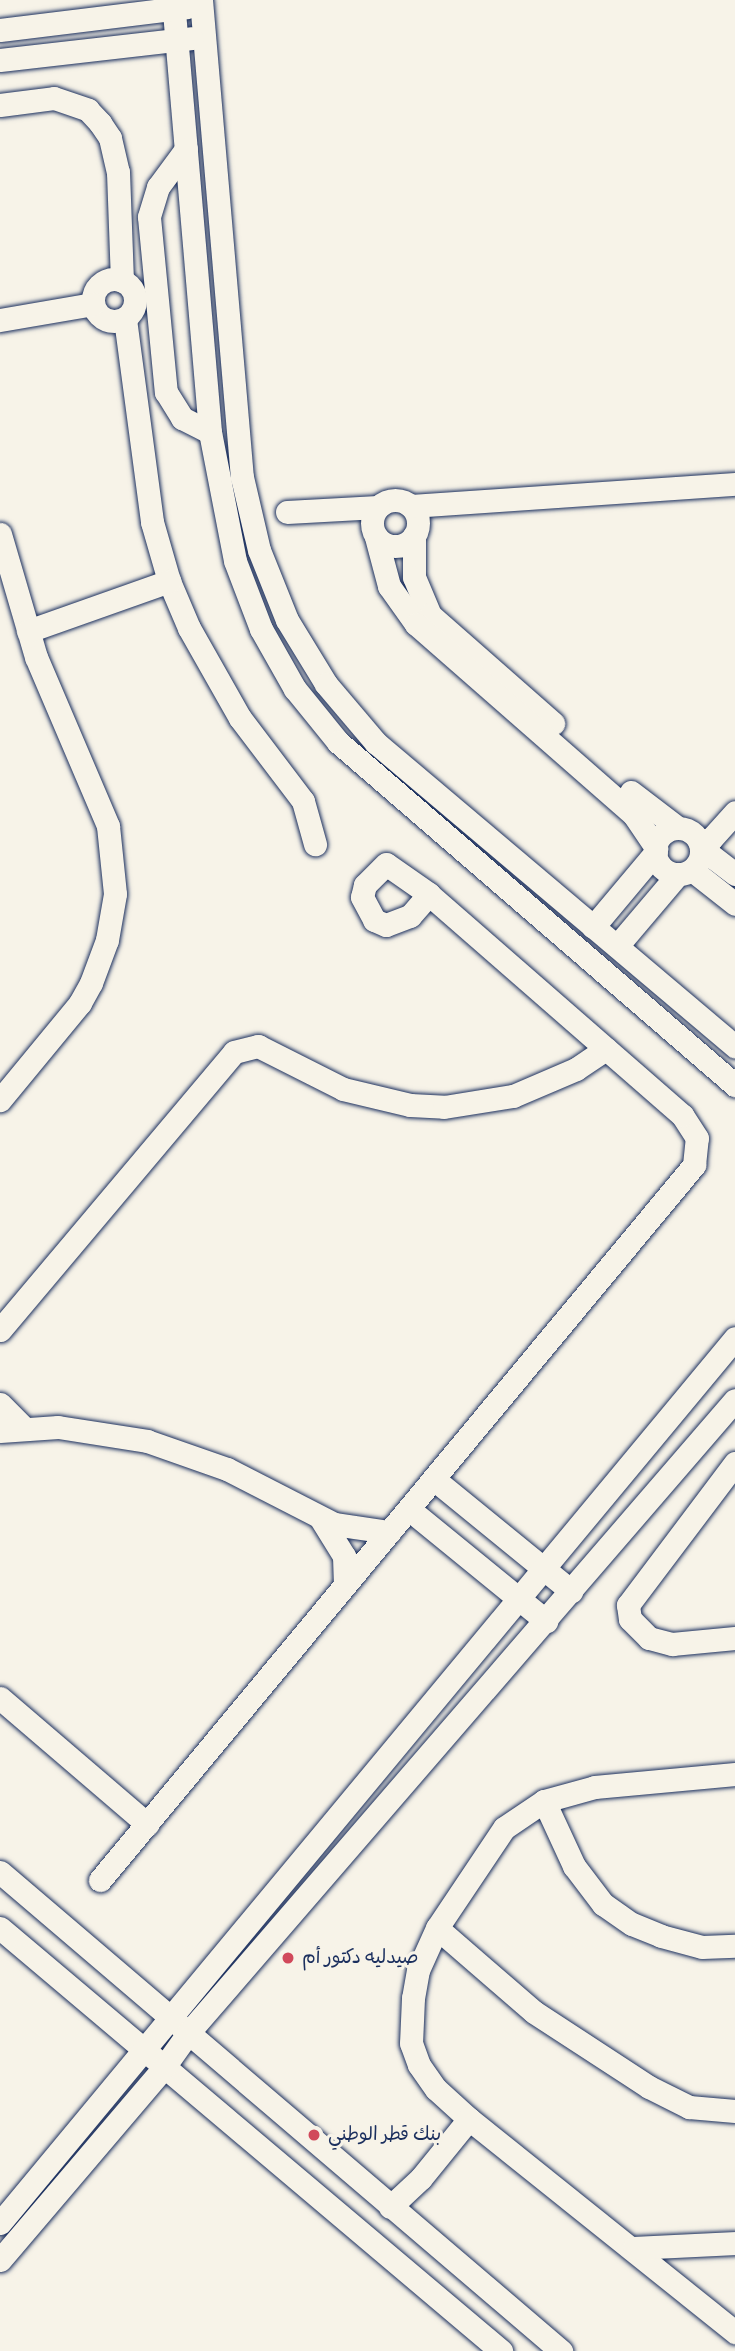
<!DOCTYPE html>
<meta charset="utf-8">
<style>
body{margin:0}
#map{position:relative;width:735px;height:2351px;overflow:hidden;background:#f7f3e8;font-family:Pangolin,"Playpen Sans Arabic",sans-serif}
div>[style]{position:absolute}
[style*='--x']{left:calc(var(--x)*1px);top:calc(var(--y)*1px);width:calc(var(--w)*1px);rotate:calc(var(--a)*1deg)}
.roads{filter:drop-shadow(0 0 2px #1b2f5e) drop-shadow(0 0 2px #1b2f5e)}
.minor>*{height:23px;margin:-11.5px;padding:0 11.5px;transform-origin:11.5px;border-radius:11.5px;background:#f7f3e8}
.minor>.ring{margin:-11.5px;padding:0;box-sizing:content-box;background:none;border:23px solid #f7f3e8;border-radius:50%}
.dots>*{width:19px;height:19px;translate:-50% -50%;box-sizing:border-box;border:4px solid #f7f3e8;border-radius:50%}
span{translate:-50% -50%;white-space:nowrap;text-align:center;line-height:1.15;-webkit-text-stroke:6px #f7f3e8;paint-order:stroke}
.poi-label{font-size:19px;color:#1b2f5e}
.left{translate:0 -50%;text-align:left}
</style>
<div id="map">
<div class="roads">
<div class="minor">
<div style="--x:173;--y:0;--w:434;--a:85.1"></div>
<div style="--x:210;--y:432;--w:131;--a:79"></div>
<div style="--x:235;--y:561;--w:73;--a:69.1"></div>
<div style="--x:261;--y:629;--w:69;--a:60.5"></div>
<div style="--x:295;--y:689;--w:68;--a:50.9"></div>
<div style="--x:338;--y:742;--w:525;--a:40.83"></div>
<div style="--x:201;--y:0;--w:479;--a:85.1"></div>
<div style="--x:242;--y:477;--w:75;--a:76.9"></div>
<div style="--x:259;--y:550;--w:75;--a:68.2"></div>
<div style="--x:287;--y:620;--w:75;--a:58.6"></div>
<div style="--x:326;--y:684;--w:77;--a:49.7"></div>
<div style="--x:376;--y:743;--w:470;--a:40.2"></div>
<div style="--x:0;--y:30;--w:189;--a:-7"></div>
<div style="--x:0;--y:60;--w:193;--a:-6.5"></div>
<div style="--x:0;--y:105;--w:54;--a:-7.4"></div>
<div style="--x:54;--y:98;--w:36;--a:19"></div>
<div style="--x:88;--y:110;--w:18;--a:47"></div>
<div style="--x:100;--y:123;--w:18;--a:56"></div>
<div style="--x:110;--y:138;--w:35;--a:77"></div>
<div style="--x:118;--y:172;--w:109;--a:87.9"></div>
<div style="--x:186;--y:149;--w:47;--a:126.4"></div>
<div style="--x:158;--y:187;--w:31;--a:107"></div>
<div style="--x:149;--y:217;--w:176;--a:84.5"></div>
<div style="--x:166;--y:392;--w:31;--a:58"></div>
<div style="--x:182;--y:418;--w:31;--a:27"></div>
<div class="ring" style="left:93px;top:279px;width:19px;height:19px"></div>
<div style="--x:125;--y:319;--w:205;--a:82.4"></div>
<div style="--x:152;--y:522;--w:61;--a:73.9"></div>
<div style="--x:169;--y:581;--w:51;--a:66.9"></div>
<div style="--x:189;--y:628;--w:103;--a:60.5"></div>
<div style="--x:240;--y:718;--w:104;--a:52.8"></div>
<div style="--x:303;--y:801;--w:45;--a:74.4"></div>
<div style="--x:0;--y:320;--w:94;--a:-9.8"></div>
<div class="ring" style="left:372px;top:500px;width:23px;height:23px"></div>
<div style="--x:411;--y:506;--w:325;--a:-3.9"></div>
<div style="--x:287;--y:512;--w:91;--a:-3.1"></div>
<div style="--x:0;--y:534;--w:128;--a:73.7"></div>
<div style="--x:36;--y:657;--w:184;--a:66.9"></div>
<div style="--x:108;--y:826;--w:68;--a:84.1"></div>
<div style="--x:115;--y:894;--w:47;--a:99.9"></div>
<div style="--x:107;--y:940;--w:46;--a:110.4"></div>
<div style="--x:91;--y:983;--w:23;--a:119"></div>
<div style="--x:80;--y:1003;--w:126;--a:129.5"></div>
<div style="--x:414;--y:536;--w:41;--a:90"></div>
<div style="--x:414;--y:577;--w:41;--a:67.2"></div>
<div style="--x:430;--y:615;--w:164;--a:41.3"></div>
<div style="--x:376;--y:537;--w:51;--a:75.1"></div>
<div style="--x:389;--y:586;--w:47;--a:54.6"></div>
<div style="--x:416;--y:624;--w:290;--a:41.2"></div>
<div style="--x:634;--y:815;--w:40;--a:56"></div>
<div style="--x:28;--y:631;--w:150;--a:-19.5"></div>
<div style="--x:631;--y:792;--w:59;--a:37.5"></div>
<div class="ring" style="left:655px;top:828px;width:23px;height:23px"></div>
<div style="--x:699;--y:841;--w:12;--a:-9"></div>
<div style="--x:711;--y:839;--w:36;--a:-48"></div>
<div style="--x:701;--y:848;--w:43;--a:37.4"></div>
<div style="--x:692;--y:870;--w:55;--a:38.3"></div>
<div style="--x:593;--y:927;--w:98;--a:-50"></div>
<div style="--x:617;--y:946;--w:94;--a:-49.7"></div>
<div style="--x:0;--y:1330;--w:363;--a:-49.9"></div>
<div style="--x:234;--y:1052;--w:25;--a:-14"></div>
<div style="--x:258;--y:1046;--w:95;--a:26.8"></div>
<div style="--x:343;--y:1089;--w:69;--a:13.4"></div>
<div style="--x:410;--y:1105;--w:34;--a:3"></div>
<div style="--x:444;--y:1107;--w:70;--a:-9.1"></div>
<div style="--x:513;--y:1096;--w:69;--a:-23.2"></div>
<div style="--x:576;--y:1069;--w:36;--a:-34"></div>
<div style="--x:0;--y:1404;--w:33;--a:45"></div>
<div style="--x:0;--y:1431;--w:58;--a:-3.9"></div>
<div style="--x:58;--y:1427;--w:90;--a:8.9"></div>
<div style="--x:147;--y:1441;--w:85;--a:19.3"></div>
<div style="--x:227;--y:1469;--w:120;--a:27.2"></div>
<div style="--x:334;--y:1524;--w:56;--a:8.3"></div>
<div style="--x:735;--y:1463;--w:178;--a:127"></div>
<div style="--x:628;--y:1605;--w:14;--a:82"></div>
<div style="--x:630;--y:1619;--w:27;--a:45"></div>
<div style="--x:649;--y:1638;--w:24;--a:15"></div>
<div style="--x:672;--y:1644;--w:63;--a:-5.4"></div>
<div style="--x:435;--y:1480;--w:176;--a:39.2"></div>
<div style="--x:410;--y:1510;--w:176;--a:39.2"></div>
<div style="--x:321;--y:1519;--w:44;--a:58.1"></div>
<div style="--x:344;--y:1556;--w:29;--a:88"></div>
<div style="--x:0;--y:1698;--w:194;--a:40.6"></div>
<div style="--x:735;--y:1774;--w:141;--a:174.7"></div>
<div style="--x:595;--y:1787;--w:53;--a:164.6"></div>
<div style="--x:544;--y:1801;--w:72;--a:65.2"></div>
<div style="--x:574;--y:1866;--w:48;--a:52.7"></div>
<div style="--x:603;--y:1904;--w:35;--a:35"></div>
<div style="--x:632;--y:1924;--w:31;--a:22"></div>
<div style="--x:661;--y:1936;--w:42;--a:15"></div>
<div style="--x:702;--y:1947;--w:33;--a:-2"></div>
<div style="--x:544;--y:1801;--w:48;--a:146"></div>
<div style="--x:504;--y:1828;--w:120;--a:123.8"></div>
<div style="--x:437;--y:1928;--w:46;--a:114.3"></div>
<div style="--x:418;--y:1970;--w:28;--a:100"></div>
<div style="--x:413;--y:1998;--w:45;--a:92.5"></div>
<div style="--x:411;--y:2043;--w:23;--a:70"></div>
<div style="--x:419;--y:2065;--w:29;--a:55"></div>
<div style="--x:436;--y:2089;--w:45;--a:42.3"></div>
<div style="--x:469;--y:2119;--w:341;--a:38.7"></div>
<div style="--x:0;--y:1872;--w:738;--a:40.49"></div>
<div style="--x:100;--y:1880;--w:930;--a:-50.28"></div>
<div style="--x:694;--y:1165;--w:27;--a:-84"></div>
<div style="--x:697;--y:1138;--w:27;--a:-123"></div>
<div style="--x:682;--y:1115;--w:336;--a:-138.9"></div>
<div style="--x:429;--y:894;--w:52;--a:-145.1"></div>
<div style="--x:386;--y:864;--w:30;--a:135"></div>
<div style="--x:365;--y:885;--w:12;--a:104"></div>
<div style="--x:362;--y:897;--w:26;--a:62"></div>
<div style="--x:374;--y:920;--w:13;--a:23"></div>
<div style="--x:386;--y:925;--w:26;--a:-21"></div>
<div style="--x:410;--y:916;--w:29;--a:-49"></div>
<div style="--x:0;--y:1928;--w:656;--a:40.17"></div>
<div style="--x:437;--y:1928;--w:128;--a:40.9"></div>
<div style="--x:534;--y:2012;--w:137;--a:33.1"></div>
<div style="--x:649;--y:2087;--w:45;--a:26.6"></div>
<div style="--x:689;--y:2107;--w:46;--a:5"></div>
<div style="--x:390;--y:2207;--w:42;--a:-43.1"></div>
<div style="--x:421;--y:2178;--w:76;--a:-50.9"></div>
<div style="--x:0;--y:2223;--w:1150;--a:-50.29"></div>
<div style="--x:634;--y:2248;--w:101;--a:-2.8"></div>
<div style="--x:0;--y:2260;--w:253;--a:-49.6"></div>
<div style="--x:164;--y:2067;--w:43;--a:-54.5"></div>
<div style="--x:189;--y:2032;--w:835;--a:-49.18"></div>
</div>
</div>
<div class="dots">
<div style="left:288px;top:1958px;background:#d1495b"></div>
<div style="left:314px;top:2135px;background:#d1495b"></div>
</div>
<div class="poi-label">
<span class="left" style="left:302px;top:1958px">صيدليه دكتور أم</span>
<span class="left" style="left:328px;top:2135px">بنك قطر الوطني</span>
</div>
</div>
